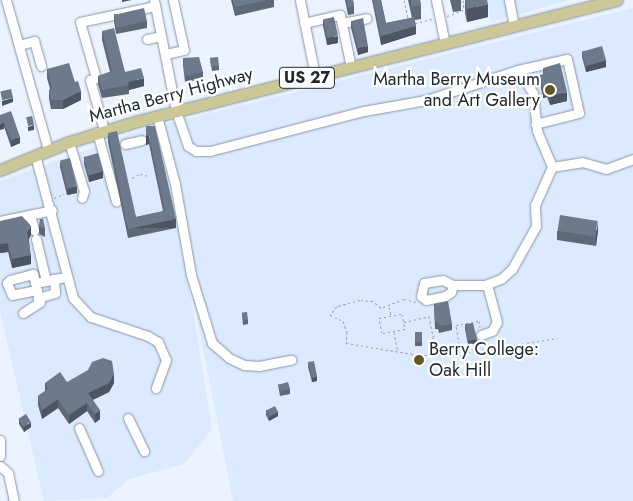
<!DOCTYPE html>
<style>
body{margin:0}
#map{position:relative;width:633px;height:501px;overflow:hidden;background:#eaf3ff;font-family:Jost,sans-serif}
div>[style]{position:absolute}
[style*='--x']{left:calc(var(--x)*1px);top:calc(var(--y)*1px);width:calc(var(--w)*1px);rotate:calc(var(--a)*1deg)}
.built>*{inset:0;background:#dbeafe}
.path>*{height:1px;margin-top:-0.5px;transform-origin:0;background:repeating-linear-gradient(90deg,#9ba2ac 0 2.5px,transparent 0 5px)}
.roads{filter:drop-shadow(0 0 1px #8794a6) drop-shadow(0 0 1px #8794a6)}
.minor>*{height:9px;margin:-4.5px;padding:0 4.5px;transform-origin:4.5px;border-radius:4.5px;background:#fff}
.major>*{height:11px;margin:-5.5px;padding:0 5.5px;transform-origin:5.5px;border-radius:5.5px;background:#ccc797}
.wall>*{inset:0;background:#5e6978;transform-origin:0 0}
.shaded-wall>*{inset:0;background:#4c5561;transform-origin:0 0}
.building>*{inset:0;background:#6d7a8b;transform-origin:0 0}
.dots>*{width:14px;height:14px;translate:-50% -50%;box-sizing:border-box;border:2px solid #fff;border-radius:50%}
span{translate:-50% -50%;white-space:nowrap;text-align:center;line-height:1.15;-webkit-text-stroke:4.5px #fff;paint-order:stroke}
.shield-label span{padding:1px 4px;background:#fff;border:1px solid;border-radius:4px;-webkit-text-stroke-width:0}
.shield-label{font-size:16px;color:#232930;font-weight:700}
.poi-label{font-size:18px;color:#232930}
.right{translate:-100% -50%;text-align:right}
.left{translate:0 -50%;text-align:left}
.street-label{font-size:18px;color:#232930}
</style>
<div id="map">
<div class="built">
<div style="clip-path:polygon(487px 0,570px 0,491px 22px)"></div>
<div style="clip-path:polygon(633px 8px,633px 501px,233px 501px,183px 248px,212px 429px,184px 464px,129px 479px,107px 498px,44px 501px,0 311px,0 181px,156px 125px,169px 181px,158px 126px)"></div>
</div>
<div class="path">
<div style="--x:404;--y:0;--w:18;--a:77"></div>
<div style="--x:463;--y:0;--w:9;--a:84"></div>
<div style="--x:447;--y:16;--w:20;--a:-20"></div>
<div style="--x:415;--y:23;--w:18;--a:-13"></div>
<div style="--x:132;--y:178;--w:9;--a:-27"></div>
<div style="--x:140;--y:174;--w:9;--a:13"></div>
<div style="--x:54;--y:198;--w:11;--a:-22"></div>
<div style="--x:416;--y:302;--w:12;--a:-166"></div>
<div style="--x:404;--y:299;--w:25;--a:159"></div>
<div style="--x:381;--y:308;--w:11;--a:-139"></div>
<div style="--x:373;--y:301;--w:13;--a:-176"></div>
<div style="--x:360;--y:300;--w:24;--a:165"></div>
<div style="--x:337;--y:306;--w:11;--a:128"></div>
<div style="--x:330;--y:315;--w:14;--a:25"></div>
<div style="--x:343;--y:321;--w:12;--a:70"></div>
<div style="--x:347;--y:332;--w:11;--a:95"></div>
<div style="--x:346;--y:343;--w:74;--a:9.3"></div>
<div style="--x:419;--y:355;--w:24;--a:2"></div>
<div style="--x:443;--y:356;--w:116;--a:-8.9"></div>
<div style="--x:389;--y:307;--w:8;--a:76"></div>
<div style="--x:402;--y:314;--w:15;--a:79"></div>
<div style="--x:405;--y:329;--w:23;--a:170"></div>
<div style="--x:382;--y:333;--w:15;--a:-101"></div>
<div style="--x:379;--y:318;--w:23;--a:-10"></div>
<div style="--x:404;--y:322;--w:26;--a:-13"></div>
<div style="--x:429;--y:316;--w:33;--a:79"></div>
<div style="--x:435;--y:348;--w:24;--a:-9"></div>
<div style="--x:459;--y:344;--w:19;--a:-99"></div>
<div style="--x:456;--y:325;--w:23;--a:-10"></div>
<div style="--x:479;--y:321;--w:6;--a:81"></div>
<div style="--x:394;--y:332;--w:20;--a:79"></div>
<div style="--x:449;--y:346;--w:9;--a:84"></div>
</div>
<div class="roads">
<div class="minor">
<div style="--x:6;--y:0;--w:155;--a:74.3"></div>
<div style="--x:154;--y:0;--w:113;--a:78.8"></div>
<div style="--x:176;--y:111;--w:37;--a:71"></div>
<div style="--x:188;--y:146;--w:9;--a:32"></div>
<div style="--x:196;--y:151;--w:14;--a:0"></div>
<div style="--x:210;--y:151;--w:159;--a:-14.6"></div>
<div style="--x:364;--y:111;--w:63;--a:-10.1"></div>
<div style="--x:426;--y:100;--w:97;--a:-18.1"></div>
<div style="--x:518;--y:70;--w:27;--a:57"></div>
<div style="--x:533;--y:93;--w:38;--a:84"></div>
<div style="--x:537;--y:131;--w:39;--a:67"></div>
<div style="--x:552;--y:167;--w:30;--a:-9"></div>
<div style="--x:582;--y:162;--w:25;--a:16"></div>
<div style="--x:606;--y:169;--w:29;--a:-20"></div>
<div style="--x:300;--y:0;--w:77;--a:78.8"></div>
<div style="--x:436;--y:0;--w:45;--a:78.4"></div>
<div style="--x:509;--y:0;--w:26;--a:79"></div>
<div style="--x:304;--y:23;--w:37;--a:-13"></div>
<div style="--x:340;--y:15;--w:53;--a:78.1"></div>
<div style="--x:342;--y:23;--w:25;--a:-11"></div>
<div style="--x:147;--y:39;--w:14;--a:-12"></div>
<div style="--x:19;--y:45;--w:16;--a:-15"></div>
<div style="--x:34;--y:41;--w:26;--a:74"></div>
<div style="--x:165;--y:54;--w:19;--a:-12"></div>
<div style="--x:184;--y:50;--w:51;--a:-102.4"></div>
<div style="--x:518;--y:70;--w:50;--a:-12.7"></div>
<div style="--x:567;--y:59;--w:55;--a:77.5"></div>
<div style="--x:579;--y:113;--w:45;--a:166"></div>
<div style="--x:157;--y:116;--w:70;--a:75.2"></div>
<div style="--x:175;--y:184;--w:92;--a:80"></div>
<div style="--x:191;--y:275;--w:71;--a:72.8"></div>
<div style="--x:212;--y:343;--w:23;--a:41"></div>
<div style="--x:229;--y:358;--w:17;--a:25"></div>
<div style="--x:244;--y:365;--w:15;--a:4"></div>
<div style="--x:259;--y:366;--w:33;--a:-11"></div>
<div style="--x:104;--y:130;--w:52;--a:-105.6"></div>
<div style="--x:90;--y:80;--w:6;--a:-18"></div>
<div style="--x:96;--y:78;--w:58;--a:-105.9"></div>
<div style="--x:80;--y:22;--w:77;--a:-12"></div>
<div style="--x:97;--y:132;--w:72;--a:74.6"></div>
<div style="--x:69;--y:142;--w:51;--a:73"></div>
<div style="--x:84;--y:191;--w:7;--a:106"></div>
<div style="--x:125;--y:144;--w:17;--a:-13"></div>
<div style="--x:35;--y:155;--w:148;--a:75.1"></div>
<div style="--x:73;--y:298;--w:26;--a:47"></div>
<div style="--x:91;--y:317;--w:60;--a:18.4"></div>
<div style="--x:148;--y:336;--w:12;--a:31"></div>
<div style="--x:158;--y:342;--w:20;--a:66"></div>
<div style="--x:166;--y:360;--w:30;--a:110"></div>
<div style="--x:30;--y:215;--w:16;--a:75"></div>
<div style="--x:0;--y:221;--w:53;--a:-11.9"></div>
<div style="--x:36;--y:239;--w:43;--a:76.6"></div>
<div style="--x:54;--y:279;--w:14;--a:86"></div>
<div style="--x:55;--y:293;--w:18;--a:164"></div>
<div style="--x:38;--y:298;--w:8;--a:-97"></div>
<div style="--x:37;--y:290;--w:25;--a:169"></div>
<div style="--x:12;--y:295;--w:13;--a:-113"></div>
<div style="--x:7;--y:283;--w:4;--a:-45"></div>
<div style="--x:10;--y:280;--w:24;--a:-15"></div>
<div style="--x:33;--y:274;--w:9;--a:77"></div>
<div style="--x:35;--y:283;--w:11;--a:-10"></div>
<div style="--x:46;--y:281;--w:8;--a:-14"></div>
<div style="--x:54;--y:279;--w:13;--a:-9"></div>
<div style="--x:453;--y:285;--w:7;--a:106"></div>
<div style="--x:451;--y:292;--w:7;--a:146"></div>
<div style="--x:445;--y:296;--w:19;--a:168"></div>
<div style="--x:426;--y:300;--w:6;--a:-141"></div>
<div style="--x:421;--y:296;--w:13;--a:-77"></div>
<div style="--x:424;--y:283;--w:19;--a:-9"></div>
<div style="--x:443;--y:280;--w:11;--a:27"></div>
<div style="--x:453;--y:285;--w:32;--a:0"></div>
<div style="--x:485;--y:285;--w:17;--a:-21"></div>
<div style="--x:501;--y:279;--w:15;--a:-42"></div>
<div style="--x:512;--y:269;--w:49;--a:-60.8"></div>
<div style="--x:536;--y:226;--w:21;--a:-93"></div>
<div style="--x:535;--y:205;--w:42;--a:-65.9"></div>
<div style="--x:23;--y:313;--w:20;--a:-33"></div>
<div style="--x:40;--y:302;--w:4;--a:-117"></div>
<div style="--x:481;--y:335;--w:12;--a:-20"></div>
<div style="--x:492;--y:331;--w:10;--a:-61"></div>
<div style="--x:497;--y:322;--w:38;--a:-105"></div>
<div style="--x:128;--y:418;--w:37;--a:64"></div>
<div style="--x:79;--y:428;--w:47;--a:66.2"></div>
<div style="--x:0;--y:440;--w:16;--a:90"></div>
<div style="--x:0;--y:466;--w:11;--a:41"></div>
<div style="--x:8;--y:473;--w:29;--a:78"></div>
</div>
<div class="major">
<div style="--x:0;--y:170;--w:74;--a:-22.1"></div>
<div style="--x:69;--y:142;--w:72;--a:-16.9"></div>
<div style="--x:138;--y:121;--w:494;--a:-14.2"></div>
</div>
</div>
<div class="wall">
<div style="clip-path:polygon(231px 0,274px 0,274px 7px,235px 16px)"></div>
<div style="clip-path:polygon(345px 0,353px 0,354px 6px,354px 14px,348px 15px)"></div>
<div style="clip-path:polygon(372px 0,381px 0,386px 23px,412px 18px,408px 0,420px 0,421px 6px,421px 19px,415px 20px,416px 34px,381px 45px)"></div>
<div style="clip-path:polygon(450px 0,461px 0,461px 11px,453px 12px)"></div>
<div style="clip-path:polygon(465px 0,488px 17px,467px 22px,465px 13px)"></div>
<div style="clip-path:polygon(114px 14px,147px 21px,147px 28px,116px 34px,114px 21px)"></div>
<div style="clip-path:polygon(323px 19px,338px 43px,327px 45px,323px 26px)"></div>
<div style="clip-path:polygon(351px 21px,368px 52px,358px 55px,351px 28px)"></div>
<div style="clip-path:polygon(102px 31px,125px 72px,144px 86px,129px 90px,129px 94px,102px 98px,98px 84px,98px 76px,110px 72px,102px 40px)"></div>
<div style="clip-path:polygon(582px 51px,606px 67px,586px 72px,582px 57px)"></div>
<div style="clip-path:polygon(183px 58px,203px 72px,203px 79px,185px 82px,183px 65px)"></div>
<div style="clip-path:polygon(210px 58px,219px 66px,219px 70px,212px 71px)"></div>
<div style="clip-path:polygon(543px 68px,567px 101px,550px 105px,547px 97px,543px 98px,540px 84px,540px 75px,543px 75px)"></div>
<div style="clip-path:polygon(47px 69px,75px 82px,81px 100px,63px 109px,51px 109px,49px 99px,49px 90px,50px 89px,47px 78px)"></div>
<div style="clip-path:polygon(0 115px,20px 143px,11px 147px)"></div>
<div style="clip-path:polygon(146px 126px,176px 228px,128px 238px,108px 142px,108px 133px,136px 217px,163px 211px,149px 144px,146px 145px)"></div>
<div style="clip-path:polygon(84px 157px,103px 178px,89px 182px,84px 164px)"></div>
<div style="clip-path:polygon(60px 161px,77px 193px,67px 195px,60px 167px)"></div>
<div style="clip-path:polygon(0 221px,31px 235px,29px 239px,31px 264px,12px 268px,8px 252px,0 253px)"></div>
<div style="clip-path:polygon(39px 225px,45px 228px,45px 237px,39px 234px)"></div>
<div style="clip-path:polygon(598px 230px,596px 246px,557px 240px,557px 231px)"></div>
<div style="clip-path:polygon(434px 304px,452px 324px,452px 330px,439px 333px,438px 329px,435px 329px)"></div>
<div style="clip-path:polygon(242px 313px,248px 320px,248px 324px,243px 325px)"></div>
<div style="clip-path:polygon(465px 324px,477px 343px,468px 345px,465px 329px)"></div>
<div style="left:415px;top:332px;width:7px;height:14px"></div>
<div style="clip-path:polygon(308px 362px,317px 381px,312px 382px,308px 367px)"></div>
<div style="clip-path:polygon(67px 382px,114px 383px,109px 392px,93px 400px,100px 419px,95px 423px,87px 411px,69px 424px,58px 408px,42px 419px,38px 405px,38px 396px,45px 391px,45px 383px)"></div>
<div style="clip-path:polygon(278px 384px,290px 389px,290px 394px,280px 396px)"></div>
<div style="clip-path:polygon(266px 410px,278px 416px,269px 421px,266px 415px)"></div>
<div style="clip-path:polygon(19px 419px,31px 427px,24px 432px,19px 424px)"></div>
</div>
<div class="shaded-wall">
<div style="clip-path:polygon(122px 0,132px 0,122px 2px)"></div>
<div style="clip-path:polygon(488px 4px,488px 17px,467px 22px,467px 9px)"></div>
<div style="clip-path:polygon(416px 26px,416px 34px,381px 45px,381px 36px)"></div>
<div style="clip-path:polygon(338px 36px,338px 43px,327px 45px,327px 38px)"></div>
<div style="clip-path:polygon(368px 46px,368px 52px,358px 55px,358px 48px)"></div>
<div style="clip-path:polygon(606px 60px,606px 67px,586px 72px,586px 65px)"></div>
<div style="clip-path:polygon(144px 78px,144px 86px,129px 90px,128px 82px)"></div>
<div style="clip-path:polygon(547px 88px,547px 97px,543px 98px,543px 89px)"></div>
<div style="clip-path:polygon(81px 91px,81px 100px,63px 109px,63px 100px)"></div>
<div style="clip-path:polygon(567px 92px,567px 101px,550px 105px,550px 96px)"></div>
<div style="clip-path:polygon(13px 98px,13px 102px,2px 106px,2px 101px)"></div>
<div style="clip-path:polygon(4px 122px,4px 129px,0 130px,0 124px)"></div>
<div style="clip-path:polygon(34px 125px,34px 130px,28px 131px,28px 127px)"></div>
<div style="clip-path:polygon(149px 135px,149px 144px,146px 145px,146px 136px)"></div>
<div style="clip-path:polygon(20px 137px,20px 143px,11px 147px,11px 140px)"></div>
<div style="clip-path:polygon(103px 171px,103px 178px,89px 182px,89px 175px)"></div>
<div style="clip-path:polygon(77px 186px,77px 193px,67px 195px,67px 189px)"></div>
<div style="left:176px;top:219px;width:9px;height:49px;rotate:90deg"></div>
<div style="clip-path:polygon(598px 221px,598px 230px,596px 246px,596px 237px)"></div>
<div style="clip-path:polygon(31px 226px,31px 235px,27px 241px,27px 232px)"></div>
<div style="clip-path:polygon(8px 243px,8px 252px,0 253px,0 244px)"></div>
<div style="clip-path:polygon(31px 255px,31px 264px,12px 268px,12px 259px)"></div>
<div style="clip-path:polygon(477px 339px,477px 343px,468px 345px,468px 341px)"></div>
<div style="clip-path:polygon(114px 374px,114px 383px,109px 392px,88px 402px,88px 393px)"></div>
<div style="clip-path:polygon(317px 376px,317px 381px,312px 382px,312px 378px)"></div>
<div style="clip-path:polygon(58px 399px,58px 408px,42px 419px,42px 410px)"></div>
<div style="clip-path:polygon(87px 403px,87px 411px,69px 424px,69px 415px)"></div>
<div style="clip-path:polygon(100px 410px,100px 419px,95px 423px,95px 414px)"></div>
<div style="clip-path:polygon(278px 412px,278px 416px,269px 421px,269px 416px)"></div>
<div style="clip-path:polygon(31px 422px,31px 427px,24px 432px,24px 427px)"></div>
</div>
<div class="building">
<div style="clip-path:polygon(233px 0,267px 0,235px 7px)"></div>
<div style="clip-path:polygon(347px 0,353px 0,354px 6px,348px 7px)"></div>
<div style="clip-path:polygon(373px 0,381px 0,386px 23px,414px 17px,416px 26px,381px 36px)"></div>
<div style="clip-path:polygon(411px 0,420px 0,421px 6px,412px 7px)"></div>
<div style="clip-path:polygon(465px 0,487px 0,488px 4px,467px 9px)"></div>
<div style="left:144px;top:8px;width:13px;height:31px;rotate:77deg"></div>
<div style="left:334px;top:17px;width:19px;height:11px;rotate:78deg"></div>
<div style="clip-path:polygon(363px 18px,368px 46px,358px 48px,351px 21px)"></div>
<div style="clip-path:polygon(114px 28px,125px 72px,141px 68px,144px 78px,128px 82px,129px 85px,102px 90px,98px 76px,112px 71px,102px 31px)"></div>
<div style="left:602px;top:46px;width:15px;height:21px;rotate:74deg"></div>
<div style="clip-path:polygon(199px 57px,203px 72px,185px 76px,183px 58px)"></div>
<div style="left:218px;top:57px;width:9px;height:8px;rotate:84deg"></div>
<div style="clip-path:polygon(69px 63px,75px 82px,78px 81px,81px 91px,63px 100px,51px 100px,49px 90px,52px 89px,47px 69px)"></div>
<div style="clip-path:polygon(560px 63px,567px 92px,550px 96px,547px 88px,543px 89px,540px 75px,544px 74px,543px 68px)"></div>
<div style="left:11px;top:89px;width:9px;height:11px;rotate:77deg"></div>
<div style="clip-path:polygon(11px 111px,20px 137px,11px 140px,4px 122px,0 124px,0 115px)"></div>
<div style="left:32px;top:116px;width:9px;height:6px;rotate:77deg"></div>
<div style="clip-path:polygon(146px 126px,155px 126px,176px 219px,128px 229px,108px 133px,117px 131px,136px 217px,165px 211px,149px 135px,146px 136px)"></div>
<div style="left:98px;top:153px;width:19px;height:15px;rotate:74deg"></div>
<div style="left:70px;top:158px;width:29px;height:10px;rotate:76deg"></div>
<div style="left:560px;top:215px;width:38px;height:16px;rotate:9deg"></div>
<div style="clip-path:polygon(22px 216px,31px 226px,27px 232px,31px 255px,12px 259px,8px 243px,0 244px,0 221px)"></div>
<div style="clip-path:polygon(40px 219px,43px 219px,45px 228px,39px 225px)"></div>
<div style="clip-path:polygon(448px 301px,452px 324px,439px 326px,438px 322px,435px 322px,434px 304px)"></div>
<div style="left:247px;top:312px;width:8px;height:5px;rotate:83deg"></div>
<div style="clip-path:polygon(473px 323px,477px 339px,468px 341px,465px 324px)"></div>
<div style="left:415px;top:332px;width:7px;height:10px"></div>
<div style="clip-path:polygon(103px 358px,112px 361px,114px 374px,109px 383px,88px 393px,100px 410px,95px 414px,87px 403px,69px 415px,58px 399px,42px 410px,38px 396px,49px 388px,45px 383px,60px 372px,67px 382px,88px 370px,92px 362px)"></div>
<div style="clip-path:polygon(314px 361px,317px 376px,312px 378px,308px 362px)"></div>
<div style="left:288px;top:382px;width:7px;height:10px;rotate:74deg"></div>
<div style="left:275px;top:406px;width:7px;height:10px;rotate:63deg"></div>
<div style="left:26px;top:414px;width:9px;height:9px;rotate:58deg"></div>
</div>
<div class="dots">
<div style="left:550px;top:90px;background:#5f5925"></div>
<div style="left:419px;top:360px;background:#5f5925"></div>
</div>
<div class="shield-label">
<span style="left:307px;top:78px">US 27</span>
</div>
<div class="poi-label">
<span class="right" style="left:540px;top:90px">Martha Berry Museum<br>and Art Gallery</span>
<span class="left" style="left:429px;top:360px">Berry College:<br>Oak Hill</span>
</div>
<div class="street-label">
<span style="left:171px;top:95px;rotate:-15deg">Martha Berry Highway</span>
</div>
</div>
